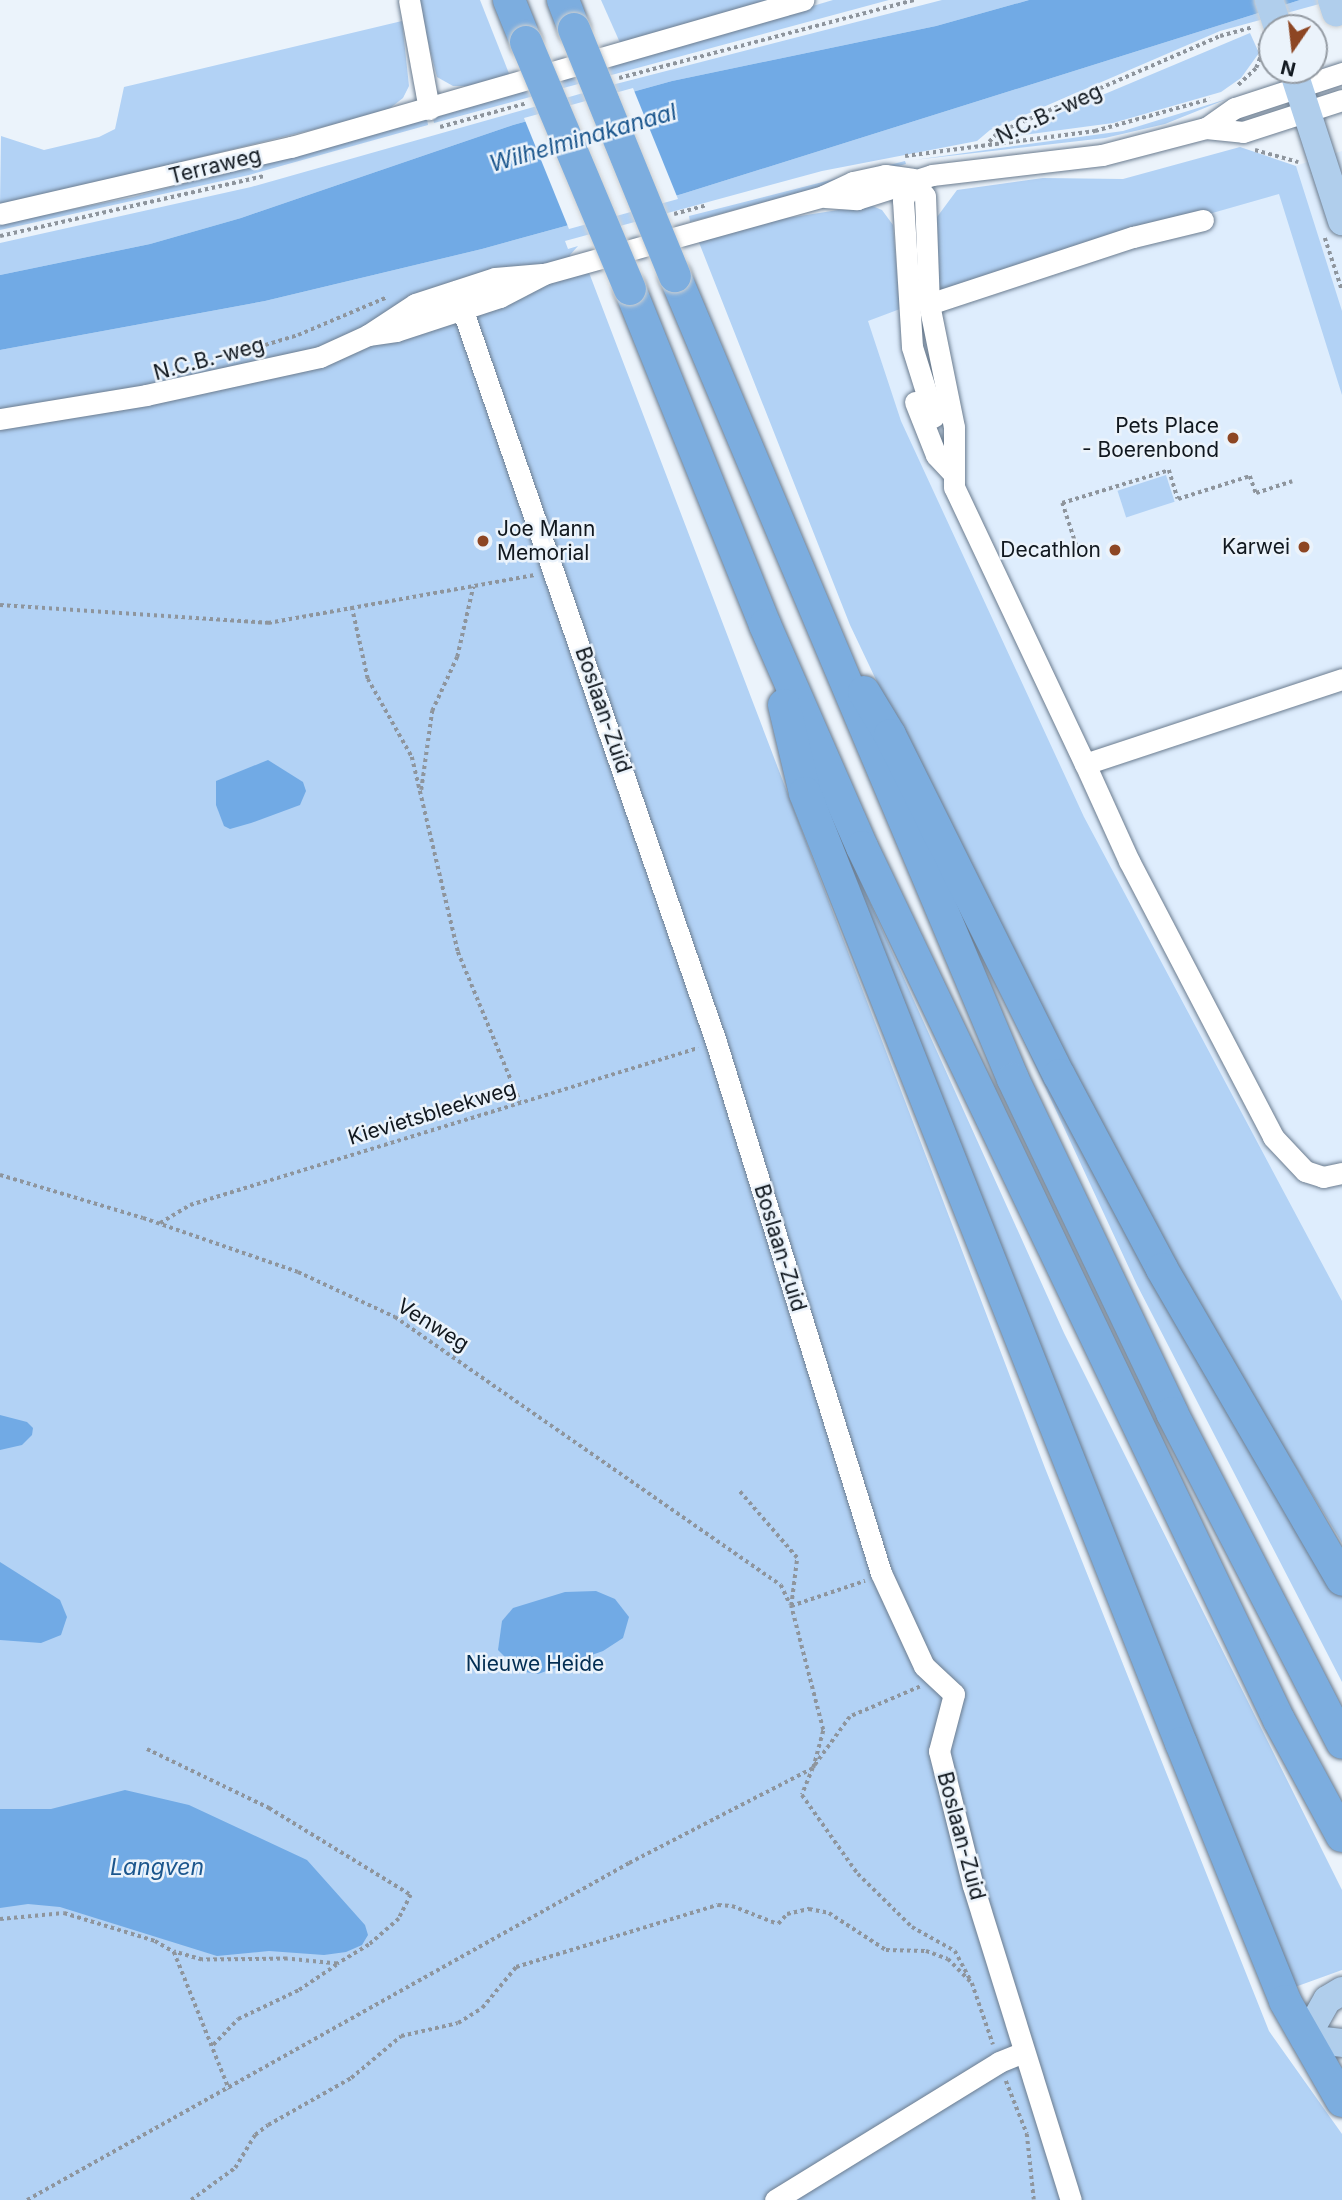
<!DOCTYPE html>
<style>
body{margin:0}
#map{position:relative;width:1342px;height:2200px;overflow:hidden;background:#ebf3fb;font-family:Inter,sans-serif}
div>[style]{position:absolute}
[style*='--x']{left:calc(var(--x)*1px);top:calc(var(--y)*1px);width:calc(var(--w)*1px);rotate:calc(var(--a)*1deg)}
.built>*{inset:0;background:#deedfd}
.green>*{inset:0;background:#b2d2f5;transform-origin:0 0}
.water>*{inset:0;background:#71aae5}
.pier>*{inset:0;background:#ebf3fb}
.path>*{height:3.5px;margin-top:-1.75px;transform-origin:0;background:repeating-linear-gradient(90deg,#8e959d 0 3.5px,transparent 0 7px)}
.roads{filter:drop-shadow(0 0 2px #6b7c8f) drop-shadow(0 0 2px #6b7c8f)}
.minor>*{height:21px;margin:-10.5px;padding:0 10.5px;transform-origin:10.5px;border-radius:10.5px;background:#fff}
.major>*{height:28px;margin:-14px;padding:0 14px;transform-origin:14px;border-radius:14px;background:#b0ceec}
.highway>*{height:32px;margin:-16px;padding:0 16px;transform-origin:16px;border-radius:16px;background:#7caddf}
.bridges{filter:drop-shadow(0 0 2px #cfd1d2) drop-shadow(0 0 2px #cfd1d2)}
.major-bridge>*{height:28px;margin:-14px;padding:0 14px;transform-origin:14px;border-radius:14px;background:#b0ceec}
.highway-bridge>*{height:32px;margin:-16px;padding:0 16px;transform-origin:16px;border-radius:16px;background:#7caddf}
.dots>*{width:19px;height:19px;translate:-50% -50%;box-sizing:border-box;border:4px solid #ebf3fb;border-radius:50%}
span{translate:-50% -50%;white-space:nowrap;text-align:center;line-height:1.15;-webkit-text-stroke:5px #ebf3fb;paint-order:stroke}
.street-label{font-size:21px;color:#11181f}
.poi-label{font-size:21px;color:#11181f}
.right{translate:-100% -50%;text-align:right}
.left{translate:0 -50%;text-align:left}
.park-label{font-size:21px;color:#032e53}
.water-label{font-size:23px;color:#1b568d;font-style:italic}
.north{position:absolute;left:1258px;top:14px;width:70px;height:70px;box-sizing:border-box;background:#ebf3fb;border:2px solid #949ba3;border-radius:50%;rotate:194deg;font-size:19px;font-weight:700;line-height:28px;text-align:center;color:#11181f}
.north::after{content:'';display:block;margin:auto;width:24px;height:32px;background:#8d4623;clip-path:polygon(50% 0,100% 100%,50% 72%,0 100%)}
</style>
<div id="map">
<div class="built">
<div style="clip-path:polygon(1342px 151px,1342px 1440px,792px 327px)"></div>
</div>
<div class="green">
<div style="clip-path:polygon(417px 0,480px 0,510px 76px,474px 86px,453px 86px,437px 77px)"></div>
<div style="clip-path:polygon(601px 0,771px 0,621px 45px)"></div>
<div style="clip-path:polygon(833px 0,889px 0,434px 123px,433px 118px)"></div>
<div style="clip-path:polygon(942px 0,1029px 0,936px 26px,672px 81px,513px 125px,241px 218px,150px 244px,0 275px,0 243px,251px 187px,608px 86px)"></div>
<div style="clip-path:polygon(1300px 0,1334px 0,1220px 31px,990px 130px,977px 141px,822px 171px,565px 241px,568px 249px,578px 246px,570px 255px,578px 273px,588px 270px,1045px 1468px,1269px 2031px,1342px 2134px,1342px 2200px,0 2200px,0 350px,265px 301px,482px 249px,682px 194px)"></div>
<div style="clip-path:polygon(402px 21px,409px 86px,403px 98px,385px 112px,0 206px,1px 136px,44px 150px,99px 137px,115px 129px,124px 87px)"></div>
<div style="clip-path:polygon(1250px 33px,1259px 53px,1241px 78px,1221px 92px,1113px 123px,1000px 138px)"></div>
<div style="clip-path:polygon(1227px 99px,1165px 124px,1105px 138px,914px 160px,1123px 131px)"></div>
<div style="clip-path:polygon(427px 119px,428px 125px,249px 175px,0 230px,0 224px,133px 197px)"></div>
<div style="clip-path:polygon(1240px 147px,1296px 166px,1342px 311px,1342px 395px,1279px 194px,939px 291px,937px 217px,957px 190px,1043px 178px,1123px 179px)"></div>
<div style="clip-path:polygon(905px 161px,906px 164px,690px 222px,689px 216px)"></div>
<div style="clip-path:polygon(870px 205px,882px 210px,893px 225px,900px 309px,868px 321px,901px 421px,1084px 817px,1342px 1301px,1342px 1543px,1161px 1246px,994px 928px,850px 625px,698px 240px,768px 221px)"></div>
<div style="left:1166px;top:475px;width:28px;height:51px;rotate:72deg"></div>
<div style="clip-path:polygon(792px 730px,1064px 1333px,1342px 1890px,1342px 1970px,1295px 1987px)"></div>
<div style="clip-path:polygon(937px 854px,1307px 1540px,1342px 1596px,1342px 1682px,1137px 1285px)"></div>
</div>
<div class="water">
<div style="clip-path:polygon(1029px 0,1300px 0,682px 194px,482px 249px,265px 301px,0 350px,0 275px,150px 244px,241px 218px,513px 125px,672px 81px,936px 26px)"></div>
<div style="clip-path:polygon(268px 760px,303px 782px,306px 791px,300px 805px,251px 823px,230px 829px,224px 826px,216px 805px,216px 781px)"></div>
<div style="clip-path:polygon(0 1415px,27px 1422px,33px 1428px,32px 1435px,22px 1445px,0 1450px)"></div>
<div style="clip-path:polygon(0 1562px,60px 1600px,67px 1617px,61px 1635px,41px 1643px,0 1640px)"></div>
<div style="clip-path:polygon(565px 1592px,596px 1591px,615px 1599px,629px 1617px,623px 1638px,603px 1651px,538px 1674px,519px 1671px,498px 1650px,502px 1621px,513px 1608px)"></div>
<div style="clip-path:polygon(125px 1790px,189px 1805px,307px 1860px,365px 1925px,368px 1935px,362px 1945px,346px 1952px,324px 1955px,269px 1951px,217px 1956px,60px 1907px,28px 1904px,0 1908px,0 1809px,51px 1809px)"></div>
</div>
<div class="pier">
<div style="clip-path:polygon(633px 88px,678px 199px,569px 229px,524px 118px)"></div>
</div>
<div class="path">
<div style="--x:619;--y:78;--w:306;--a:-14.8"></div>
<div style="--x:1238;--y:85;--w:25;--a:-43"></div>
<div style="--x:1256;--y:68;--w:17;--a:-69"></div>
<div style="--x:1262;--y:52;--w:9;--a:-108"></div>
<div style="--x:440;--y:127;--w:90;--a:-15.4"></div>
<div style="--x:989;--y:142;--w:12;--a:-48"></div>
<div style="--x:997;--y:133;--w:243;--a:-23.5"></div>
<div style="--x:1220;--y:36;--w:34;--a:-15"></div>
<div style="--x:1255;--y:150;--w:45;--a:15.6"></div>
<div style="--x:905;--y:156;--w:192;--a:-7.5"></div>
<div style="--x:1095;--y:131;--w:119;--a:-15.5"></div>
<div style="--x:674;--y:214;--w:34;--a:-15"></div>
<div style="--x:0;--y:236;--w:271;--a:-12.8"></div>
<div style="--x:1325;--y:238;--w:55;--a:71.9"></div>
<div style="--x:245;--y:351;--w:55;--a:-16.8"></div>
<div style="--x:298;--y:335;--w:95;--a:-23"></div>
<div style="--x:1076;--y:546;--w:45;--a:-108"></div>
<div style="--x:1062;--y:503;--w:112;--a:-17.1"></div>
<div style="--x:1169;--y:470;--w:30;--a:73"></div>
<div style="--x:1178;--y:499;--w:76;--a:-17.7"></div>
<div style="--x:1250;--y:476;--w:18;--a:71"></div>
<div style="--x:1256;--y:493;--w:38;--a:-18"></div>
<div style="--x:0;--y:605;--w:269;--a:3.8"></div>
<div style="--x:268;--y:623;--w:271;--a:-10.2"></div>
<div style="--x:352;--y:607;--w:74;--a:77.5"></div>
<div style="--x:368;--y:679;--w:90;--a:60.6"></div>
<div style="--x:412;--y:757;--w:200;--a:76.7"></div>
<div style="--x:458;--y:952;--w:162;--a:67.5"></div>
<div style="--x:421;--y:790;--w:80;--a:-82.1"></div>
<div style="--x:432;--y:711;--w:60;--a:-65.2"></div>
<div style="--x:457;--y:657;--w:72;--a:-77.1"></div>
<div style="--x:0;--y:1175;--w:149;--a:16.7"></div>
<div style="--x:143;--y:1218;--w:164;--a:19.2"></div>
<div style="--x:298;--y:1272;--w:107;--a:24.9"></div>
<div style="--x:395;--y:1317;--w:470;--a:34.8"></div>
<div style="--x:781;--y:1585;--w:21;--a:65"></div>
<div style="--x:160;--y:1223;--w:35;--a:-31"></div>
<div style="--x:190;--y:1205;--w:532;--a:-17.17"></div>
<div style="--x:791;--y:1606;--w:78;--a:-18.7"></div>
<div style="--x:920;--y:1687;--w:76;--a:156.8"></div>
<div style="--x:850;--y:1717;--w:63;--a:126"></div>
<div style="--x:813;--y:1768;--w:29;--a:112"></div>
<div style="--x:802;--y:1795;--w:97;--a:54.7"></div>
<div style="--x:858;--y:1874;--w:76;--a:44.5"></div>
<div style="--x:912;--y:1927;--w:49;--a:29.2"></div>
<div style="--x:955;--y:1951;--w:32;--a:62"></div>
<div style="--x:147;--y:1749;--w:136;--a:25.8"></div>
<div style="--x:269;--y:1808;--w:167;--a:31.5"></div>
<div style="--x:411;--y:1895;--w:27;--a:117"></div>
<div style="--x:399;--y:1919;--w:40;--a:139"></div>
<div style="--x:369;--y:1945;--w:37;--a:149"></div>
<div style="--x:337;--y:1964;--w:50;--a:-174.3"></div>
<div style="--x:287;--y:1959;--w:85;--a:179.3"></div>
<div style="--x:202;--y:1960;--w:29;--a:-164"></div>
<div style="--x:0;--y:1919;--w:64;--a:-5.4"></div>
<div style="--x:64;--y:1913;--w:95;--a:17.1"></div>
<div style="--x:155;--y:1941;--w:22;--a:30"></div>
<div style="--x:174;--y:1952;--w:148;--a:68.1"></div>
<div style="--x:213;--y:2045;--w:36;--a:-46"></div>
<div style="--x:238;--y:2019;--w:68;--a:-25.4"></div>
<div style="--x:299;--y:1990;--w:45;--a:-34"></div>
<div style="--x:1006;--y:2081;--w:57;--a:68.4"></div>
<div style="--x:1027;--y:2134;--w:66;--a:83.9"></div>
<div style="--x:27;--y:2200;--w:690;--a:-29.24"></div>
<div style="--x:629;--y:1863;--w:207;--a:-27.3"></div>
<div style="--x:813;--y:1768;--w:39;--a:-75"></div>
<div style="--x:823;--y:1730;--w:128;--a:-104.5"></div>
<div style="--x:791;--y:1606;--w:48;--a:-82.9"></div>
<div style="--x:797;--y:1558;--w:89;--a:-130.9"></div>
<div style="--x:191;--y:2200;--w:54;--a:-36"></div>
<div style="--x:235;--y:2168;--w:39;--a:-59"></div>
<div style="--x:255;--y:2135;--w:16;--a:-38"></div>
<div style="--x:268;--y:2125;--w:95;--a:-29.5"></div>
<div style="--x:351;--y:2078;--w:65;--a:-40"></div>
<div style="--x:401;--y:2036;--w:58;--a:-12.8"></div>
<div style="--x:458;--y:2023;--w:28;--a:-32"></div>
<div style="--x:482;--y:2008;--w:53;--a:-50.3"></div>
<div style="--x:516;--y:1967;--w:211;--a:-17.1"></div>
<div style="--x:718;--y:1905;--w:14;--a:4"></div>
<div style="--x:732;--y:1906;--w:49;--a:21.4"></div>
<div style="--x:778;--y:1924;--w:13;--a:-48"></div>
<div style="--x:787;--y:1914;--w:23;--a:-13"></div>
<div style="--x:809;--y:1909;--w:20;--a:11"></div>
<div style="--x:829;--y:1913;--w:68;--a:33"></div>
<div style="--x:886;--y:1950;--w:40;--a:1.4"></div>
<div style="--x:926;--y:1951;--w:23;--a:20"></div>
<div style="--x:948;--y:1959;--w:34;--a:45"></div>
<div style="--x:972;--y:1983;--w:65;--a:71"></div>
</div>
<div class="roads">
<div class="minor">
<div style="--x:409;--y:0;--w:111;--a:79.6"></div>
<div style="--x:1206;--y:128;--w:37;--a:6"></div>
<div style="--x:1243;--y:132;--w:104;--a:-17.9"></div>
<div style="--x:912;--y:179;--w:21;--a:53"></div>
<div style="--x:925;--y:196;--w:108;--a:87.9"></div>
<div style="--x:929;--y:304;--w:215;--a:-18.2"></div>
<div style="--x:1133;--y:237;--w:72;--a:-13.7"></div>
<div style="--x:912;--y:179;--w:23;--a:113"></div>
<div style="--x:903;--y:200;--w:147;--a:86.5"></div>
<div style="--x:912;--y:347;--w:73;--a:72.6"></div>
<div style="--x:825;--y:197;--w:32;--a:4"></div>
<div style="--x:857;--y:199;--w:79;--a:-17.7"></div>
<div style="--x:932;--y:175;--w:171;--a:-6.7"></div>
<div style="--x:1102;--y:155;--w:107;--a:-14.6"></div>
<div style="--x:1206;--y:128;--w:35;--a:-35"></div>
<div style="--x:1235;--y:108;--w:113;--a:-18.1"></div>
<div style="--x:0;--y:214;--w:299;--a:-13"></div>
<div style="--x:291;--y:147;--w:533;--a:-16.02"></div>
<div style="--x:456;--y:291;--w:795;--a:70.9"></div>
<div style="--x:716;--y:1042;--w:556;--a:72.74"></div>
<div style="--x:881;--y:1573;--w:102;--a:65.2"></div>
<div style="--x:924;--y:1666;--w:41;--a:43"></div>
<div style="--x:954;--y:1694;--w:59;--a:104.7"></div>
<div style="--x:939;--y:1751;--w:139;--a:75.9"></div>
<div style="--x:973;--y:1886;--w:329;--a:72.7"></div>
<div style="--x:929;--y:304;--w:126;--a:78.5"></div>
<div style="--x:954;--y:427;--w:60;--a:90"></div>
<div style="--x:954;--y:487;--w:306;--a:64.7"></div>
<div style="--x:1085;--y:764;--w:271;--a:-18.3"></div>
<div style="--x:368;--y:335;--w:28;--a:-8"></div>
<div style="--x:396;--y:331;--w:109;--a:-18.1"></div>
<div style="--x:500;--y:297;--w:50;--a:-27.6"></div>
<div style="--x:544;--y:274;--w:290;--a:-15.6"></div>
<div style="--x:823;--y:196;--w:33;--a:-25"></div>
<div style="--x:853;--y:182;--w:33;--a:-12"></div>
<div style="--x:885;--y:175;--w:27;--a:8"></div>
<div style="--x:915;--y:402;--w:57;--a:68.4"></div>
<div style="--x:936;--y:455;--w:22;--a:47"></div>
<div style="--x:0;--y:419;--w:148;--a:-9.3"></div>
<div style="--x:146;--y:395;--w:178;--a:-12.3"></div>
<div style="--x:320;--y:357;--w:53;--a:-24.6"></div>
<div style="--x:368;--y:335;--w:56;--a:-33.4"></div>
<div style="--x:415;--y:304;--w:84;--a:-18"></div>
<div style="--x:495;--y:278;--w:47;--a:-4.9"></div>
<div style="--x:1085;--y:764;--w:107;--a:65.6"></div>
<div style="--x:1129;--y:861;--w:311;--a:62.4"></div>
<div style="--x:1273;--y:1137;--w:47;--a:46.7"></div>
<div style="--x:1305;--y:1171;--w:19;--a:18"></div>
<div style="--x:1323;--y:1177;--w:19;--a:-12"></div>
<div style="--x:775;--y:2200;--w:263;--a:-31.6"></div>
<div style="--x:999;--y:2062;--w:27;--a:-22"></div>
</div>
<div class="major">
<div style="--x:1293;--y:70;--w:159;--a:72"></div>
<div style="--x:1342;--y:1991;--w:17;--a:149"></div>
<div style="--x:1327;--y:2000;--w:45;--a:119.4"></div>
<div style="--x:1305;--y:2039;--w:37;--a:6"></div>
</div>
<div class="highway">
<div style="--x:509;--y:0;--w:45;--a:68"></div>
<div style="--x:563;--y:0;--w:31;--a:69"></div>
<div style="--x:675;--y:276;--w:871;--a:67.17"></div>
<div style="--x:1013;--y:1079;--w:370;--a:64.5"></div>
<div style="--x:1172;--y:1413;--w:371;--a:62.7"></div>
<div style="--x:630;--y:289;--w:362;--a:68.1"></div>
<div style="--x:765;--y:625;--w:242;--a:66.4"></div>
<div style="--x:862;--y:847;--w:967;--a:64.47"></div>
<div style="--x:1279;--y:1720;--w:132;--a:61.5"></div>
<div style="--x:864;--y:692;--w:50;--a:58.8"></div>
<div style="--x:890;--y:735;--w:380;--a:63.6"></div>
<div style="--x:1059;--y:1075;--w:220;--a:62"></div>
<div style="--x:1162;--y:1269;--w:359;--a:59.9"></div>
<div style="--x:784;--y:705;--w:90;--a:76.6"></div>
<div style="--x:805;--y:793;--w:1022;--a:68.41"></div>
<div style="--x:1181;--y:1743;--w:278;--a:68"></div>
<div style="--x:1285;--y:2001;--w:115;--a:60.3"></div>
</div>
</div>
<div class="bridges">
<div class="major-bridge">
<div style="--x:1269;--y:0;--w:29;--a:72"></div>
<div style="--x:1332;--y:0;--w:13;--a:72"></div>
</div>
<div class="highway-bridge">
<div style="--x:574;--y:29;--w:267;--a:67.8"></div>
<div style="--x:526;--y:42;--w:268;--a:67.2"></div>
</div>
</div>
<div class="dots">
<div style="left:1233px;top:438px;background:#8d4623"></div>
<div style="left:483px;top:541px;background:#8d4623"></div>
<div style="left:1304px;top:547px;background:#8d4623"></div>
<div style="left:1115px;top:550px;background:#8d4623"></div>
</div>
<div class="street-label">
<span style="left:1049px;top:114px;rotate:-25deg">N.C.B.-weg</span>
<span style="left:215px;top:166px;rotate:-14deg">Terraweg</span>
<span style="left:209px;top:359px;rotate:-15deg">N.C.B.-weg</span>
<span style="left:603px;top:710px;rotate:71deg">Boslaan-Zuid</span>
<span style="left:432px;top:1113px;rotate:-17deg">Kievietsbleekweg</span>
<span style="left:780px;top:1248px;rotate:73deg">Boslaan-Zuid</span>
<span style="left:433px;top:1325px;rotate:32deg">Venweg</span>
<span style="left:961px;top:1836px;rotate:75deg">Boslaan-Zuid</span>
</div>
<div class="poi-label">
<span class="right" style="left:1219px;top:438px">Pets Place<br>- Boerenbond</span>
<span class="left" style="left:497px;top:541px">Joe Mann<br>Memorial</span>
<span class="right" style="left:1290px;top:547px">Karwei</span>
<span class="right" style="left:1101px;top:550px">Decathlon</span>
</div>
<div class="park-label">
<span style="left:535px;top:1664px">Nieuwe Heide</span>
</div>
<div class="water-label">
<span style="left:583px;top:138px;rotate:-16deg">Wilhelminakanaal</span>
<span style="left:157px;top:1867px">Langven</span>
</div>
<div class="north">N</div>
</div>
